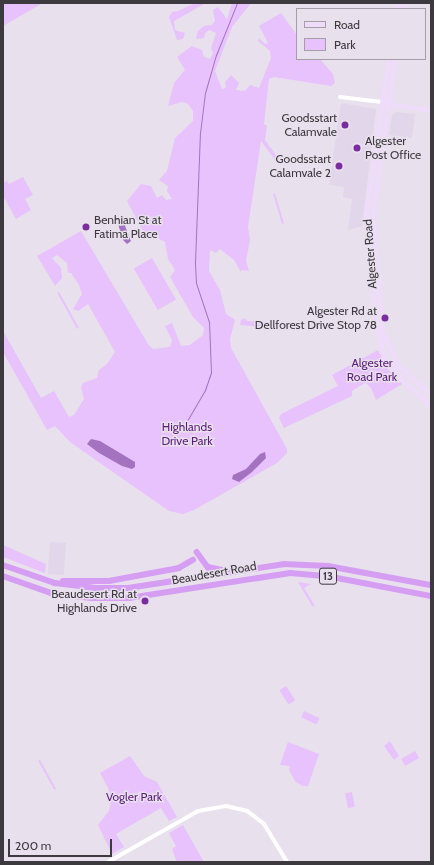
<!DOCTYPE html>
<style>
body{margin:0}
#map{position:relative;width:434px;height:865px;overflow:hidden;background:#e8e0ed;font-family:Cabin,sans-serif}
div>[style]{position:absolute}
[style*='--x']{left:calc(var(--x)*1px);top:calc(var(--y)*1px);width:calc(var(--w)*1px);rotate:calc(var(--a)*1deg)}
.built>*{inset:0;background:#e2d6ea;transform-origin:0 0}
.green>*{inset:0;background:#e7c2fd;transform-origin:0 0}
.water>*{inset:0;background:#a473c0}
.stream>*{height:1px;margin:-0.5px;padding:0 0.5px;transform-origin:0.5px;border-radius:0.5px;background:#a473c0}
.tertiary>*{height:4px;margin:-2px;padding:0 2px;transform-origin:2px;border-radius:2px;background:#fff}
.secondary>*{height:4.5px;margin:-2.25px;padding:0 2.25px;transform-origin:2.25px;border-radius:2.25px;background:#efdbfa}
.trunk>*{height:5.5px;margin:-2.75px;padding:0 2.75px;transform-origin:2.75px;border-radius:2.75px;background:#d69ef3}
.dots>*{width:11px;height:11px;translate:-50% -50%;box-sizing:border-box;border:2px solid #e8e0ed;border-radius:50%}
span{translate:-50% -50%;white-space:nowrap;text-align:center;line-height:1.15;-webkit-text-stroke:3px #e8e0ed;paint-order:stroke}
.shield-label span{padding:1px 3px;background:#e8e0ed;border:1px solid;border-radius:3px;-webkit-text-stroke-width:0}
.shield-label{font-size:11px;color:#3d3a3f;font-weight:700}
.poi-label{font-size:12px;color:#3d3a3f}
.right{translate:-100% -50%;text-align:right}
.left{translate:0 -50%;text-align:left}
.street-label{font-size:12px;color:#3d3a3f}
.park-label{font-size:12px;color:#5d1d7a}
.frame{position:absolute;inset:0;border:4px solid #3d3a3f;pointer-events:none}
.legend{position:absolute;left:296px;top:8px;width:130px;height:52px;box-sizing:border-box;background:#e8e0ed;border:1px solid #a49ea7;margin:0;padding:5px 7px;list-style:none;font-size:12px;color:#3d3a3f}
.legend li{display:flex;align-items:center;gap:8px;height:20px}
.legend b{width:20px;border:1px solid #a49ea7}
.scale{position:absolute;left:8px;top:839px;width:104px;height:18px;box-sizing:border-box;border:2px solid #3d3a3f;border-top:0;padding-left:5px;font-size:12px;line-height:14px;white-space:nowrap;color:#3d3a3f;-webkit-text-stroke:3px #e8e0ed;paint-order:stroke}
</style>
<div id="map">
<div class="built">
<div style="clip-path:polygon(341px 103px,376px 109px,362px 226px,348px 230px,352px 199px,343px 197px,344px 187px,329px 185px)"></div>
<div style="clip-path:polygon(396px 112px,415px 114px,412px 138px,389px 135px,392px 115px)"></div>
<div style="left:50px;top:542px;width:16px;height:32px;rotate:4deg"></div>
</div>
<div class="green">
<div style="clip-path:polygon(3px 3px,43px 3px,3px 26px)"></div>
<div style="clip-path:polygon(195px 3px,206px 3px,174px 21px,175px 30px,185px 33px,183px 39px,177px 40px,169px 17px,172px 12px,178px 11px)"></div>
<div style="clip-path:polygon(232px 3px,251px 3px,232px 27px,215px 71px,222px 89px,226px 88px,225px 82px,231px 75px,239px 83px,236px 90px,245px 91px,250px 85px,259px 88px,271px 58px,270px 51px,258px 41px,259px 38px,265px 44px,268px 43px,259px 26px,281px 13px,297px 35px,297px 59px,320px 59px,333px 74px,335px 83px,331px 86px,274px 77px,269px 79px,264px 124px,267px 126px,265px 140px,278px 158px,275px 160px,261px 141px,248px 227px,250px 240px,246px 261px,249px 271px,242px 270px,241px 272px,234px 260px,220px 249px,216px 253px,210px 250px,209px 271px,220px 290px,226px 314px,235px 320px,230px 339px,231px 348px,287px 449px,287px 453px,277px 463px,194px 510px,183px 514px,169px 511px,70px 442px,55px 426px,47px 430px,3px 352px,3px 331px,41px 398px,54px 391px,69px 417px,74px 415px,84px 399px,81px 387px,83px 383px,97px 378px,99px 370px,107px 364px,115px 352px,88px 304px,78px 311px,73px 309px,82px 294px,79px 285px,71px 273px,68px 273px,67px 263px,57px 255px,52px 258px,61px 268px,62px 278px,55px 286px,37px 256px,81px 231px,148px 344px,153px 349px,170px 347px,172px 340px,165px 326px,172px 323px,181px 346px,190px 345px,203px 335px,204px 328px,193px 317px,170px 277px,175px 270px,168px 259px,165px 242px,156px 237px,146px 237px,127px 201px,141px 184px,151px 186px,157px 198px,162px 195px,166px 200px,172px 199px,167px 191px,168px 186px,159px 180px,167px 171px,175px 138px,193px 121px,193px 111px,188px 104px,182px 102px,168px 106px,174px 83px,185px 70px,177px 57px,192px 46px,202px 50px,204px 57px,210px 59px,213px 53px,211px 48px,216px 33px,209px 30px,205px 33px,204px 38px,196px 39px,198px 31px,204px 26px,212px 25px,215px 21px,213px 10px,218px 7px,227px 19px)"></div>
<div style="clip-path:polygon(23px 177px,33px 195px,25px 199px,31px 210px,16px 219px,3px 196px,3px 183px,7px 181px,9px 184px)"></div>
<div style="clip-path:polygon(273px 193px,275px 194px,284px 223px,282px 224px)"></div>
<div style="left:152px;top:258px;width:48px;height:21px;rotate:60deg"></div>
<div style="left:59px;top:292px;width:41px;height:2px;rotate:61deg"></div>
<div style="clip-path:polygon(245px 318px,247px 321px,270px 322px,264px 327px,240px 325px,241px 320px)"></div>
<div style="clip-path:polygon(378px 350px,388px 369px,402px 384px,376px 400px,371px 388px,366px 383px,363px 384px,352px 391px,352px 396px,284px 428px,279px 418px,281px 414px,338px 386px,332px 375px)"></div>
<div style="clip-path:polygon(3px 545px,46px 564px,45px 573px,3px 557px)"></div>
<div style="clip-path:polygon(298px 582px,311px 584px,304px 588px,315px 606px,312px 606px)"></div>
<div style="left:286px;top:686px;width:17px;height:8px;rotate:57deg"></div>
<div style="left:304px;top:711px;width:17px;height:7px;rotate:25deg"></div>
<div style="clip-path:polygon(390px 741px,399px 756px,394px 760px,384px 746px)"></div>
<div style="clip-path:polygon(288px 742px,319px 754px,308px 786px,302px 786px,295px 781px,289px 770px,290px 766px,280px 765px)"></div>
<div style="left:415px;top:751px;width:8px;height:16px;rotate:60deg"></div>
<div style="clip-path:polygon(130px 756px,144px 776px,157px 782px,177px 817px,169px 821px,161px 808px,116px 834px,124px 847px,112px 854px,98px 825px,109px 811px,111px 801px,109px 790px,100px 773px)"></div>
<div style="left:40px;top:760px;width:33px;height:2px;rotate:61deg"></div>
<div style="left:352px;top:792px;width:15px;height:7px;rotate:79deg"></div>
<div style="clip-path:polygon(183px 825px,204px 862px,177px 862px,172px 849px,176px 846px,169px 833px)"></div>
</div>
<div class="water">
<div style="clip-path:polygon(126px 217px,130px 219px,125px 226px,131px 241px,127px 244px,123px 240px,118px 224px)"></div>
<div style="clip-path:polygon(91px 439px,100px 441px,135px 462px,135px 467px,132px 469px,122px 466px,99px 453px,87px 444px)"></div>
<div style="clip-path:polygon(265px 452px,266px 458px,252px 472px,239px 482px,232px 479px,233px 475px,246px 469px,260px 454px)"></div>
</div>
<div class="stream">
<div style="--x:184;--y:426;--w:42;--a:-59.7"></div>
<div style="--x:205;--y:390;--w:18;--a:-71"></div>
<div style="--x:211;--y:373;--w:51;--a:-92.2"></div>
<div style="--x:209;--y:322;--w:41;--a:-108.4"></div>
<div style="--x:196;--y:283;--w:21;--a:-93"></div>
<div style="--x:195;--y:262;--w:129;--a:-87.8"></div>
<div style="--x:200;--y:133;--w:40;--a:-82.9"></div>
<div style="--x:205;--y:93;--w:40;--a:-74"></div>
<div style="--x:216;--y:55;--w:56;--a:-68"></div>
</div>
<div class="tertiary">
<div style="--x:340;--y:97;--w:42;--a:6.8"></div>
<div style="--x:108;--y:862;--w:103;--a:-29.5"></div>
<div style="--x:198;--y:811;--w:28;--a:-10"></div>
<div style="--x:226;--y:806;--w:22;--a:13"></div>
<div style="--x:247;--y:811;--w:21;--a:37"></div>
<div style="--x:264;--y:824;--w:44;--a:58.8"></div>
</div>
<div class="secondary">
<div style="--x:397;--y:9;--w:6;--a:-81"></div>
<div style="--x:403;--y:9;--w:6;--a:-72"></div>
<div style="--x:389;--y:59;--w:152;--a:98.3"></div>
<div style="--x:367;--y:209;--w:100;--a:86"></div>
<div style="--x:374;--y:309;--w:48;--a:78"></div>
<div style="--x:384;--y:356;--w:38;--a:50"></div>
<div style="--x:408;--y:385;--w:31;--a:42"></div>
<div style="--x:395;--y:59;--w:161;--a:97.9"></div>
<div style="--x:373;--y:218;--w:113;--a:84.9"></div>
<div style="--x:383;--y:331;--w:36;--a:66"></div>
<div style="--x:398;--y:364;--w:45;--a:43.2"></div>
<div style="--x:385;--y:103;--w:47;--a:8.7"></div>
</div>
<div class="trunk">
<div style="--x:197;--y:552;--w:19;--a:54"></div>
<div style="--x:208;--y:567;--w:14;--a:12"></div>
<div style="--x:3;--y:565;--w:55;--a:19.1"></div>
<div style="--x:55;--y:583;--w:39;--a:7"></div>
<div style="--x:94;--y:588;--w:34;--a:0"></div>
<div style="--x:128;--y:588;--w:158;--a:-8.7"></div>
<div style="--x:284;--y:564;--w:44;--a:2.6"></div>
<div style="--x:328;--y:566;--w:105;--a:10.5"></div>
<div style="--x:3;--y:576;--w:51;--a:19.5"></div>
<div style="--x:51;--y:593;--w:40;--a:7.1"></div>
<div style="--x:91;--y:598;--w:38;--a:0"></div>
<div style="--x:129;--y:598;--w:163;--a:-8.8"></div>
<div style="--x:290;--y:573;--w:37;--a:5"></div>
<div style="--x:327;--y:576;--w:106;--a:10.9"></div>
<div style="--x:63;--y:581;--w:46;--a:0"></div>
<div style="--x:109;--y:581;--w:71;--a:-10.5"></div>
<div style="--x:179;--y:568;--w:16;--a:-30"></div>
</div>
<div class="dots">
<div style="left:345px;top:125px;background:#7a2d9e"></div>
<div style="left:357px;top:148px;background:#7a2d9e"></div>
<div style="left:339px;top:166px;background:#7a2d9e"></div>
<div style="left:86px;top:227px;background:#7a2d9e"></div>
<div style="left:385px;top:318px;background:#7a2d9e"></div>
<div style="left:145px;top:601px;background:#7a2d9e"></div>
</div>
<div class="shield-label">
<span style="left:328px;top:576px">13</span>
</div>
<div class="poi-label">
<span class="right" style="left:337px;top:125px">Goodsstart<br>Calamvale</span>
<span class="left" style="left:365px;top:148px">Algester<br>Post Office</span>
<span class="right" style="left:331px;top:166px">Goodsstart<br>Calamvale 2</span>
<span class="left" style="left:94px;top:227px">Benhian St at<br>Fatima Place</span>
<span class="right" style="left:377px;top:318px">Algester Rd at<br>Dellforest Drive Stop 78</span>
<span class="right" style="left:137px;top:601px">Beaudesert Rd at<br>Highlands Drive</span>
</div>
<div class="street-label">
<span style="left:370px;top:254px;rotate:-94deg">Algester Road</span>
<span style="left:214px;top:573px;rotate:-10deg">Beaudesert Road</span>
</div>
<div class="park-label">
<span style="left:372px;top:370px">Algester<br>Road Park</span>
<span style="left:187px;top:434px">Highlands<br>Drive Park</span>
<span style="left:134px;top:797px">Vogler Park</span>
</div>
<div class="frame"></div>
<ul class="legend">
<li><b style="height:5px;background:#efdbfa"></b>Road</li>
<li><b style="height:11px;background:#e7c2fd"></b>Park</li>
</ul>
<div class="scale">200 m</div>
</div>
